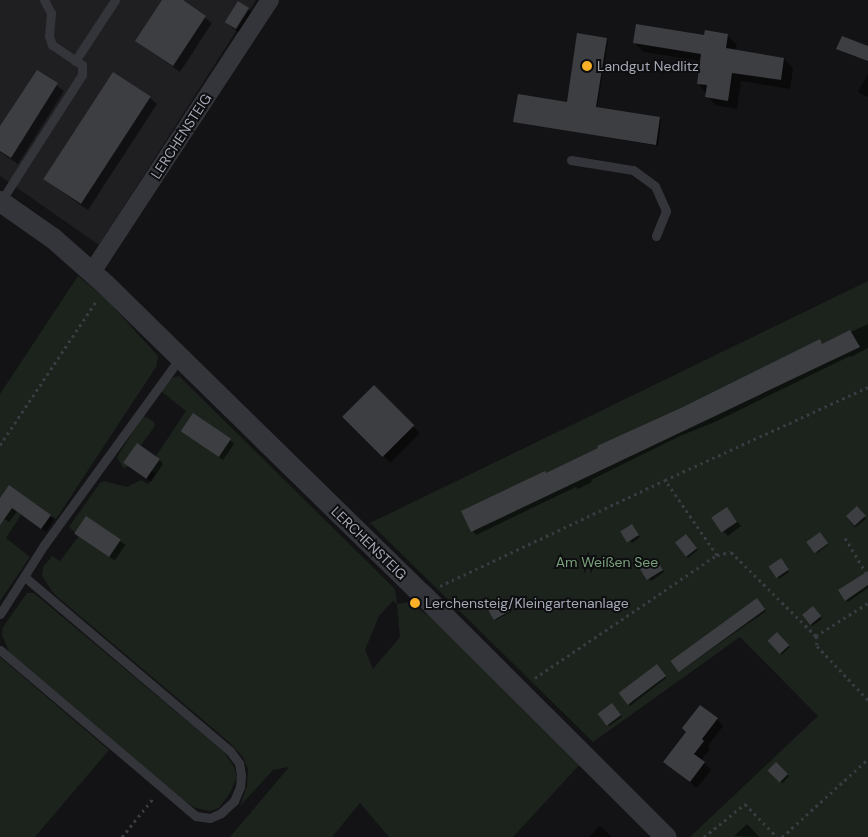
<!DOCTYPE html>
<meta charset="utf-8">
<style>
body{margin:0}
#map{position:relative;width:868px;height:837px;overflow:hidden;background:#131315;font-family:"DM Sans",sans-serif}
div>[style]{position:absolute}
[style*='--x']{left:calc(var(--x)*1px);top:calc(var(--y)*1px);width:calc(var(--w)*1px);rotate:calc(var(--a)*1deg)}
.built>*{inset:0;background:#1f1f22}
.green>*{inset:0;background:#1b231c}
.shadow>*{inset:0;background:#0007;transform-origin:0 0}
.building>*{inset:0;background:#3d3e42;transform-origin:0 0}
.path>*{height:3px;margin-top:-1.5px;transform-origin:0;background:repeating-linear-gradient(90deg,#3a3c41 0 2.5px,transparent 0 6.5px)}
.service>*{height:9px;margin:-4.5px;padding:0 4.5px;transform-origin:4.5px;border-radius:4.5px;background:#34353a}
.minor>*{height:18px;margin:-9px;padding:0 9px;transform-origin:9px;border-radius:9px;background:#34353a}
.tertiary>*{height:21px;margin:-10.5px;padding:0 10.5px;transform-origin:10.5px;border-radius:10.5px;background:#34353a}
.dots>*{width:14px;height:14px;translate:-50% -50%;box-sizing:border-box;border:2px solid #0e0e10;border-radius:50%}
span{translate:-50% -50%;white-space:nowrap;text-align:center;line-height:1.15;-webkit-text-stroke:4px #0e0e10;paint-order:stroke}
.poi-label{font-size:14px;color:#a4a9b6}
.left{translate:0 -50%;text-align:left}
.street-label{font-size:14px;color:#a4a9b6}
.park-label{font-size:14px;color:#7aa27c}
</style>
<div id="map">
<div class="built">
<div style="clip-path:polygon(0 0,256px 0,99px 245px,0 176px)"></div>
</div>
<div class="green">
<div style="clip-path:polygon(78px 276px,105px 298px,158px 356px,156px 367px,56px 519px,26px 498px,17px 511px,21px 515px,6px 538px,30px 557px,0 601px,0 394px)"></div>
<div style="clip-path:polygon(868px 281px,868px 837px,690px 837px,818px 716px,740px 637px,593px 742px,370px 523px)"></div>
<div style="clip-path:polygon(evenodd,179px 376px,395px 589px,397px 604px,409px 602px,437px 622px,582px 762px,513px 837px,389px 837px,360px 803px,332px 837px,230px 837px,289px 767px,273px 770px,240px 806px,247px 786px,248px 769px,243px 757px,229px 742px,54px 594px,42px 576px,43px 567px,52px 556px,60px 561px,79px 536px,69px 527px,100px 483px,104px 481px,127px 487px,141px 480px,148px 484px,155px 474px,151px 471px,159px 459px,156px 456px,186px 411px,162px 392px,163px 387px,172px 378px,179px 376px,393px 601px,397px 604px,400px 637px,373px 669px,365px 650px,379px 616px,393px 601px)"></div>
<div style="clip-path:polygon(146px 417px,154px 422px,155px 426px,141px 445px,137px 444px,124px 463px,129px 466px,123px 468px,117px 457px,142px 418px)"></div>
<div style="clip-path:polygon(27px 593px,34px 593px,224px 752px,234px 767px,237px 777px,230px 793px,219px 808px,210px 811px,196px 808px,186px 802px,10px 654px,2px 635px,3px 627px)"></div>
<div style="clip-path:polygon(0 657px,109px 750px,35px 837px,0 837px)"></div>
</div>
<div class="shadow">
<div style="clip-path:polygon(164px 0,180px 0,212px 23px,180px 72px,137px 41px)"></div>
<div style="clip-path:polygon(248px 9px,254px 16px,241px 35px,225px 22px)"></div>
<div style="clip-path:polygon(705px 36px,728px 36px,737px 45px,735px 51px,784px 59px,793px 68px,790px 89px,741px 81px,737px 109px,715px 105px,698px 83px,701px 61px,643px 52px,635px 43px)"></div>
<div style="clip-path:polygon(606px 39px,608px 41px,597px 108px,660px 118px,661px 120px,658px 146px,515px 121px,568px 103px)"></div>
<div style="clip-path:polygon(37px 71px,64px 91px,18px 164px,0 152px,0 128px)"></div>
<div style="clip-path:polygon(868px 74px,868px 97px,858px 92px)"></div>
<div style="clip-path:polygon(150px 98px,157px 104px,88px 210px,44px 179px)"></div>
<div style="clip-path:polygon(868px 324px,868px 348px,851px 357px,850px 356px,715px 422px,680px 436px,591px 480px,592px 482px,578px 489px,576px 487px,476px 535px,473px 531px,547px 474px,819px 341px,823px 345px)"></div>
<div style="left:374px;top:387px;width:65px;height:42px;rotate:45deg"></div>
<div style="clip-path:polygon(182px 431px,230px 440px,234px 444px,223px 460px)"></div>
<div style="clip-path:polygon(159px 459px,163px 464px,151px 482px,125px 463px)"></div>
<div style="clip-path:polygon(0 500px,50px 516px,54px 520px,46px 532px,17px 512px,9px 522px,0 516px)"></div>
<div style="left:857px;top:507px;width:15px;height:14px;rotate:53deg"></div>
<div style="clip-path:polygon(727px 509px,741px 526px,728px 536px,724px 532px)"></div>
<div style="left:87px;top:518px;width:47px;height:19px;rotate:35deg"></div>
<div style="clip-path:polygon(633px 527px,640px 537px,632px 543px,630px 541px)"></div>
<div style="clip-path:polygon(821px 535px,828px 545px,817px 553px,816px 551px)"></div>
<div style="clip-path:polygon(688px 537px,698px 550px,688px 558px,686px 556px)"></div>
<div style="clip-path:polygon(657px 562px,664px 572px,651px 581px,642px 570px)"></div>
<div style="clip-path:polygon(783px 562px,789px 572px,779px 579px,770px 567px)"></div>
<div style="clip-path:polygon(868px 573px,868px 588px,848px 602px,846px 600px)"></div>
<div style="clip-path:polygon(506px 602px,511px 612px,496px 620px,494px 618px)"></div>
<div style="clip-path:polygon(759px 602px,766px 611px,680px 671px,678px 670px)"></div>
<div style="clip-path:polygon(815px 609px,822px 619px,812px 626px,810px 624px)"></div>
<div style="left:777px;top:634px;width:18px;height:11px;rotate:45deg"></div>
<div style="clip-path:polygon(658px 667px,666px 678px,630px 706px,629px 705px)"></div>
<div style="clip-path:polygon(614px 706px,622px 717px,609px 726px,599px 713px)"></div>
<div style="clip-path:polygon(717px 719px,723px 726px,708px 746px,710px 749px,701px 760px,711px 770px,697px 788px,672px 768px)"></div>
<div style="left:776px;top:764px;width:18px;height:10px;rotate:43deg"></div>
<div style="clip-path:polygon(747px 824px,751px 828px,759px 837px,734px 836px)"></div>
<div style="clip-path:polygon(600px 826px,612px 837px,589px 837px)"></div>
</div>
<div class="building">
<div style="clip-path:polygon(162px 0,183px 0,206px 16px,173px 66px,135px 41px)"></div>
<div style="left:238px;top:1px;width:13px;height:25px;rotate:32deg"></div>
<div style="clip-path:polygon(636px 24px,704px 35px,705px 30px,728px 34px,726px 48px,784px 58px,781px 80px,732px 73px,728px 101px,705px 97px,707px 85px,697px 84px,701px 54px,633px 43px)"></div>
<div style="clip-path:polygon(577px 33px,607px 38px,596px 107px,660px 117px,656px 145px,513px 122px,518px 94px,567px 102px)"></div>
<div style="clip-path:polygon(842px 36px,868px 46px,868px 61px,836px 49px)"></div>
<div style="clip-path:polygon(37px 70px,58px 83px,11px 158px,0 151px,0 126px)"></div>
<div style="left:113px;top:72px;width:45px;height:128px;rotate:33deg"></div>
<div style="clip-path:polygon(850px 330px,860px 347px,471px 532px,461px 511px,545px 471px,546px 473px,598px 448px,597px 446px,683px 407px,820px 339px,822px 344px)"></div>
<div style="left:374px;top:385px;width:57px;height:45px;rotate:45deg"></div>
<div style="left:193px;top:413px;width:46px;height:22px;rotate:34deg"></div>
<div style="left:137px;top:443px;width:28px;height:24px;rotate:35deg"></div>
<div style="clip-path:polygon(9px 485px,51px 515px,41px 529px,12px 508px,0 525px,0 498px)"></div>
<div style="left:857px;top:506px;width:13px;height:15px;rotate:48deg"></div>
<div style="left:727px;top:507px;width:18px;height:19px;rotate:56deg"></div>
<div style="left:86px;top:516px;width:42px;height:21px;rotate:34deg"></div>
<div style="left:632px;top:524px;width:13px;height:14px;rotate:58deg"></div>
<div style="left:820px;top:532px;width:14px;height:17px;rotate:54deg"></div>
<div style="left:686px;top:534px;width:18px;height:14px;rotate:52deg"></div>
<div style="left:781px;top:558px;width:14px;height:15px;rotate:56deg"></div>
<div style="left:656px;top:559px;width:13px;height:19px;rotate:58deg"></div>
<div style="clip-path:polygon(868px 571px,868px 585px,845px 601px,838px 590px)"></div>
<div style="left:757px;top:598px;width:14px;height:107px;rotate:54deg"></div>
<div style="left:505px;top:599px;width:13px;height:20px;rotate:61deg"></div>
<div style="left:813px;top:606px;width:13px;height:14px;rotate:51deg"></div>
<div style="left:777px;top:632px;width:18px;height:13px;rotate:47deg"></div>
<div style="left:657px;top:664px;width:15px;height:48px;rotate:53deg"></div>
<div style="left:612px;top:703px;width:15px;height:18px;rotate:53deg"></div>
<div style="clip-path:polygon(700px 705px,718px 718px,702px 739px,704px 741px,694px 754px,705px 762px,690px 782px,663px 762px,686px 732px,682px 728px)"></div>
<div style="left:776px;top:762px;width:17px;height:12px;rotate:45deg"></div>
</div>
<div class="path">
<div style="--x:0;--y:445;--w:174;--a:-56.2"></div>
<div style="--x:845;--y:538;--w:44;--a:58.8"></div>
<div style="--x:717;--y:555;--w:14;--a:-12"></div>
<div style="--x:731;--y:552;--w:120;--a:44.7"></div>
<div style="--x:816;--y:636;--w:10;--a:84"></div>
<div style="--x:817;--y:646;--w:74;--a:46.6"></div>
<div style="--x:440;--y:586;--w:249;--a:-25.2"></div>
<div style="--x:665;--y:480;--w:223;--a:-24.6"></div>
<div style="--x:816;--y:636;--w:62;--a:-32.4"></div>
<div style="--x:535;--y:678;--w:220;--a:-34.1"></div>
<div style="--x:717;--y:555;--w:91;--a:-124.7"></div>
<div style="--x:122;--y:837;--w:51;--a:-51.3"></div>
<div style="--x:704;--y:837;--w:53;--a:-38.8"></div>
<div style="--x:745;--y:804;--w:46;--a:45.9"></div>
<div style="--x:782;--y:837;--w:116;--a:-42.2"></div>
</div>
<div class="service">
<div style="--x:75;--y:61;--w:73;--a:-56.7"></div>
<div style="--x:571;--y:160;--w:63;--a:9.2"></div>
<div style="--x:633;--y:170;--w:27;--a:36"></div>
<div style="--x:655;--y:186;--w:27;--a:66"></div>
<div style="--x:666;--y:211;--w:27;--a:112"></div>
<div style="--x:1;--y:201;--w:150;--a:-57.3"></div>
<div style="--x:82;--y:75;--w:10;--a:-90"></div>
<div style="--x:82;--y:65;--w:36;--a:-146"></div>
<div style="--x:52;--y:45;--w:9;--a:-108"></div>
<div style="--x:49;--y:36;--w:23;--a:-85"></div>
<div style="--x:51;--y:13;--w:15;--a:-118"></div>
<div style="--x:0;--y:614;--w:82;--a:-57.5"></div>
<div style="--x:44;--y:545;--w:231;--a:-54"></div>
<div style="--x:0;--y:650;--w:257;--a:40.3"></div>
<div style="--x:196;--y:816;--w:14;--a:8"></div>
<div style="--x:210;--y:818;--w:12;--a:-24"></div>
<div style="--x:221;--y:813;--w:18;--a:-43"></div>
<div style="--x:234;--y:801;--w:15;--a:-67"></div>
<div style="--x:240;--y:787;--w:12;--a:-85"></div>
<div style="--x:241;--y:775;--w:12;--a:-99"></div>
<div style="--x:239;--y:763;--w:15;--a:-127"></div>
<div style="--x:230;--y:751;--w:270;--a:-139.7"></div>
</div>
<div class="minor">
<div style="--x:92;--y:272;--w:325;--a:-56.8"></div>
</div>
<div class="tertiary">
<div style="--x:0;--y:201;--w:66;--a:35.1"></div>
<div style="--x:54;--y:239;--w:69;--a:41.5"></div>
<div style="--x:106;--y:285;--w:442;--a:44.4"></div>
<div style="--x:422;--y:594;--w:344;--a:44.9"></div>
</div>
<div class="dots">
<div style="left:587px;top:66px;background:#f9af26"></div>
<div style="left:415px;top:603px;background:#f9af26"></div>
</div>
<div class="poi-label">
<span class="left" style="left:597px;top:66px">Landgut Nedlitz</span>
<span class="left" style="left:425px;top:603px">Lerchensteig/Kleingartenanlage</span>
</div>
<div class="street-label">
<span style="left:181px;top:136px;rotate:-57deg">LERCHENSTEIG</span>
<span style="left:369px;top:543px;rotate:44deg">LERCHENSTEIG</span>
</div>
<div class="park-label">
<span style="left:607px;top:562px">Am Weißen See</span>
</div>
</div>
